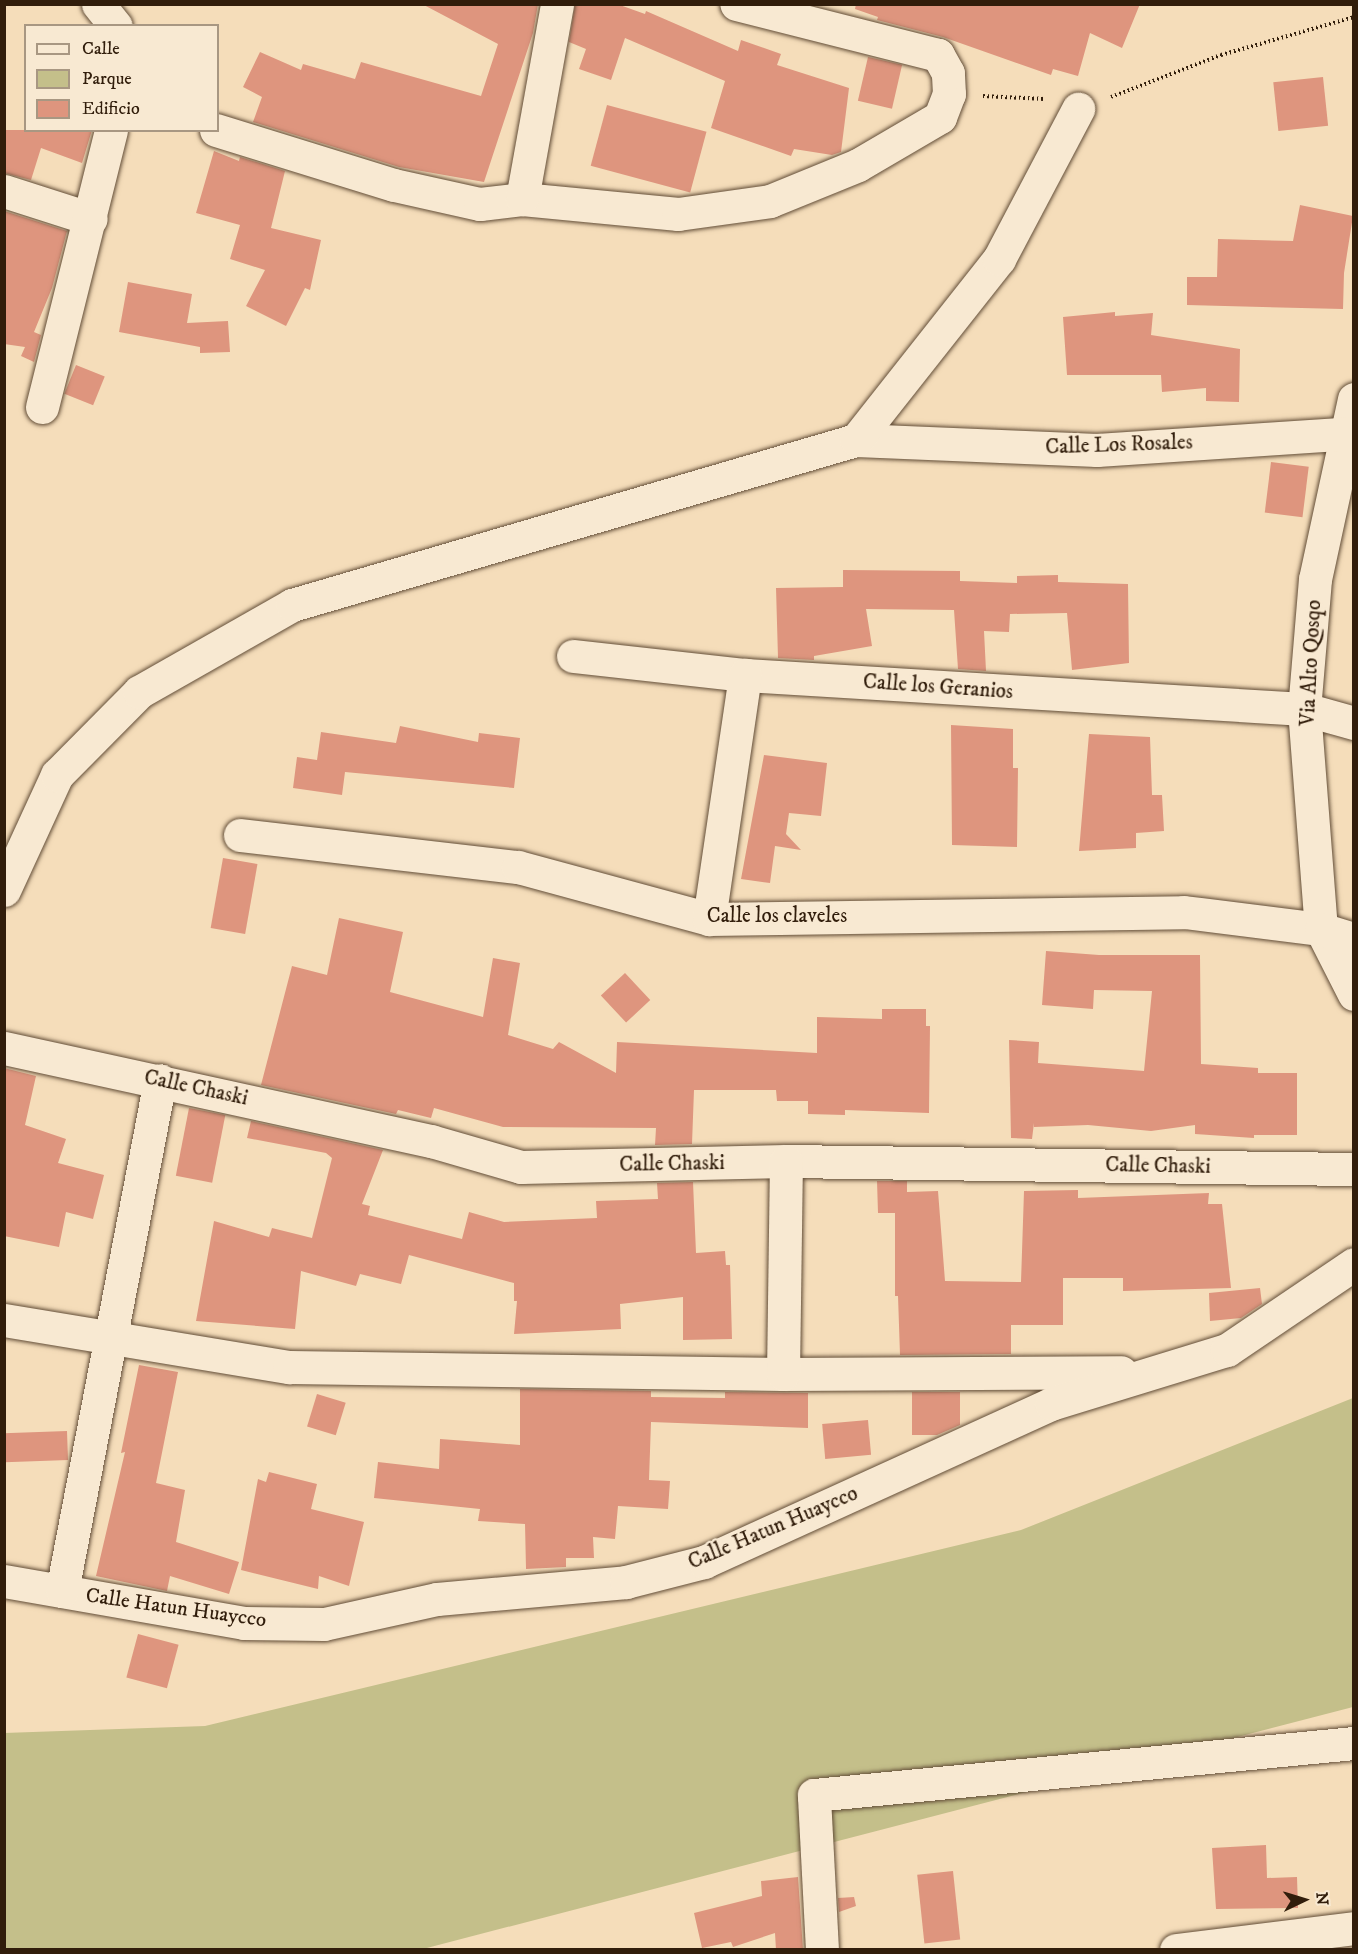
<!DOCTYPE html>
<style>
body{margin:0}
#map{position:relative;width:1358px;height:1954px;overflow:hidden;background:#f5ddba;font-family:"IM FELL DW Pica",serif}
div>[style]{position:absolute}
[style*='--x']{left:calc(var(--x)*1px);top:calc(var(--y)*1px);width:calc(var(--w)*1px);rotate:calc(var(--a)*1deg)}
.green>*{inset:0;background:#c4bf8a}
.building>*{inset:0;background:#de957e;transform-origin:0 0}
.path>*{height:4px;margin-top:-2px;transform-origin:0;background:repeating-linear-gradient(90deg,#311d0b 0 1.5px,transparent 0 4.5px)}
.roads{filter:drop-shadow(0 0 2px #624d37) drop-shadow(0 0 2px #624d37)}
.minor>*{height:33px;margin:-16.5px;padding:0 16.5px;transform-origin:16.5px;border-radius:16.5px;background:#f8e9d2}
span{translate:-50% -50%;white-space:nowrap;text-align:center;line-height:1.15;-webkit-text-stroke:4.5px #f8e9d2;paint-order:stroke}
.street-label{font-size:21px;color:#311d0b}
.frame{position:absolute;inset:0;border:6px solid #311d0b;pointer-events:none}
.legend{position:absolute;left:24px;top:24px;width:195px;height:108px;box-sizing:border-box;background:#f8e9d2;border:2px solid #a89782;margin:0;padding:8px 10px;list-style:none;font-size:18px;color:#311d0b}
.legend li{display:flex;align-items:center;gap:12px;height:30px}
.legend b{width:30px;border:2px solid #a89782}
.north{position:absolute;left:1274px;top:1870px;width:60px;height:60px;-webkit-text-stroke:4px #f8e9d2;paint-order:stroke;rotate:86deg;font-size:16px;font-weight:700;line-height:24px;text-align:center;color:#311d0b}
.north::after{content:'';display:block;margin:auto;width:21px;height:27px;background:#311d0b;clip-path:polygon(50% 0,100% 100%,50% 72%,0 100%)}
</style>
<div id="map">
<div class="green">
<div style="clip-path:polygon(1353px 1398px,1353px 1707px,423px 1949px,5px 1949px,4px 1733px,205px 1726px,1021px 1530px)"></div>
</div>
<div class="building">
<div style="clip-path:polygon(422px 4px,538px 4px,533px 33px,484px 182px,399px 167px,253px 122px,262px 97px,243px 87px,260px 52px,301px 70px,303px 64px,355px 79px,361px 62px,481px 96px,498px 44px)"></div>
<div style="clip-path:polygon(575px 4px,617px 4px,645px 14px,646px 11px,738px 51px,741px 40px,781px 54px,777px 65px,849px 88px,841px 152px,832px 155px,794px 149px,791px 156px,711px 128px,725px 81px,625px 38px,611px 80px,579px 69px,586px 49px,569px 42px)"></div>
<div style="clip-path:polygon(856px 4px,1140px 4px,1122px 48px,1090px 33px,1078px 76px,1053px 69px,1051px 75px,943px 37px,877px 20px,878px 17px,855px 9px)"></div>
<div style="left:868px;top:57px;width:35px;height:45px;rotate:13deg"></div>
<div style="left:1323px;top:77px;width:49px;height:50px;rotate:84deg"></div>
<div style="left:607px;top:105px;width:103px;height:63px;rotate:15deg"></div>
<div style="clip-path:polygon(4px 130px,92px 130px,82px 163px,41px 148px,31px 180px,4px 173px)"></div>
<div style="clip-path:polygon(214px 151px,239px 161px,240px 157px,285px 171px,271px 228px,321px 240px,310px 290px,305px 288px,286px 326px,246px 306px,265px 270px,230px 259px,240px 225px,196px 213px)"></div>
<div style="clip-path:polygon(1300px 205px,1353px 216px,1344px 273px,1343px 309px,1187px 305px,1187px 277px,1217px 277px,1218px 239px,1293px 241px)"></div>
<div style="clip-path:polygon(4px 211px,67px 231px,52px 288px,34px 332px,41px 335px,34px 362px,21px 356px,25px 347px,4px 344px)"></div>
<div style="clip-path:polygon(128px 282px,192px 294px,187px 323px,228px 321px,230px 352px,200px 353px,200px 347px,119px 332px)"></div>
<div style="clip-path:polygon(1115px 312px,1115px 316px,1153px 313px,1151px 335px,1240px 349px,1239px 402px,1206px 401px,1206px 388px,1162px 392px,1161px 375px,1067px 375px,1063px 317px)"></div>
<div style="left:76px;top:365px;width:31px;height:31px;rotate:22deg"></div>
<div style="left:1271px;top:462px;width:38px;height:51px;rotate:7deg"></div>
<div style="clip-path:polygon(843px 570px,960px 571px,960px 581px,1017px 583px,1017px 576px,1058px 575px,1058px 582px,1128px 584px,1129px 663px,1072px 670px,1067px 613px,1010px 614px,1009px 632px,984px 631px,986px 671px,958px 669px,954px 610px,866px 609px,872px 646px,814px 656px,814px 660px,778px 658px,776px 588px,843px 587px)"></div>
<div style="clip-path:polygon(951px 725px,1013px 729px,1013px 768px,1018px 768px,1017px 847px,952px 845px)"></div>
<div style="clip-path:polygon(400px 726px,478px 742px,479px 733px,520px 738px,514px 788px,345px 772px,342px 795px,293px 788px,297px 757px,317px 760px,321px 732px,396px 743px)"></div>
<div style="clip-path:polygon(1089px 734px,1150px 737px,1152px 795px,1162px 795px,1164px 831px,1136px 833px,1136px 848px,1079px 851px)"></div>
<div style="clip-path:polygon(764px 755px,827px 763px,821px 816px,789px 813px,786px 834px,801px 850px,775px 846px,770px 883px,741px 879px)"></div>
<div style="left:223px;top:858px;width:35px;height:71px;rotate:10deg"></div>
<div style="clip-path:polygon(339px 918px,403px 932px,390px 992px,483px 1017px,493px 958px,520px 963px,508px 1035px,553px 1049px,559px 1042px,616px 1073px,617px 1042px,817px 1053px,817px 1017px,882px 1019px,882px 1009px,926px 1009px,926px 1026px,930px 1026px,929px 1113px,845px 1110px,845px 1115px,808px 1114px,808px 1101px,777px 1101px,776px 1090px,694px 1090px,692px 1144px,655px 1145px,656px 1128px,503px 1127px,434px 1108px,431px 1118px,398px 1110px,396px 1114px,261px 1085px,292px 966px,327px 975px)"></div>
<div style="clip-path:polygon(1046px 951px,1099px 955px,1200px 955px,1201px 1064px,1258px 1068px,1258px 1073px,1297px 1073px,1297px 1135px,1254px 1135px,1254px 1138px,1195px 1134px,1195px 1125px,1151px 1131px,1088px 1125px,1034px 1127px,1034px 1123px,1032px 1139px,1011px 1138px,1009px 1040px,1039px 1042px,1038px 1063px,1144px 1071px,1152px 991px,1094px 990px,1093px 1009px,1042px 1005px)"></div>
<div style="left:625px;top:973px;width:37px;height:33px;rotate:47deg"></div>
<div style="clip-path:polygon(4px 1068px,36px 1076px,25px 1125px,66px 1139px,58px 1163px,104px 1175px,93px 1219px,66px 1212px,59px 1247px,4px 1236px)"></div>
<div style="left:189px;top:1108px;width:37px;height:69px;rotate:11deg"></div>
<div style="clip-path:polygon(251px 1121px,383px 1150px,362px 1204px,370px 1206px,368px 1215px,462px 1239px,469px 1212px,504px 1222px,597px 1218px,596px 1201px,658px 1199px,657px 1183px,693px 1182px,696px 1253px,725px 1251px,726px 1265px,730px 1265px,732px 1339px,683px 1340px,683px 1297px,620px 1304px,621px 1329px,514px 1334px,517px 1301px,514px 1301px,514px 1283px,409px 1255px,401px 1284px,360px 1274px,356px 1286px,301px 1271px,295px 1329px,196px 1321px,214px 1221px,269px 1237px,272px 1228px,312px 1238px,332px 1158px,326px 1153px,247px 1138px)"></div>
<div style="clip-path:polygon(877px 1181px,907px 1181px,907px 1192px,938px 1191px,945px 1281px,1021px 1282px,1024px 1191px,1078px 1190px,1078px 1198px,1209px 1193px,1208px 1204px,1222px 1204px,1231px 1288px,1123px 1291px,1123px 1278px,1063px 1278px,1063px 1325px,1011px 1325px,1011px 1354px,900px 1355px,898px 1296px,895px 1296px,895px 1213px,878px 1213px)"></div>
<div style="clip-path:polygon(1260px 1288px,1262px 1304px,1241px 1318px,1210px 1321px,1209px 1293px)"></div>
<div style="clip-path:polygon(139px 1365px,178px 1372px,156px 1483px,185px 1490px,176px 1542px,239px 1562px,229px 1594px,170px 1576px,167px 1591px,96px 1576px,125px 1452px,121px 1453px)"></div>
<div style="clip-path:polygon(520px 1389px,651px 1391px,651px 1397px,725px 1398px,725px 1392px,808px 1393px,808px 1428px,651px 1422px,649px 1480px,670px 1481px,668px 1509px,618px 1506px,615px 1539px,593px 1537px,594px 1558px,566px 1558px,566px 1567px,526px 1569px,525px 1524px,478px 1521px,480px 1509px,374px 1498px,378px 1462px,439px 1469px,440px 1439px,520px 1445px)"></div>
<div style="clip-path:polygon(912px 1392px,960px 1392px,960px 1425px,937px 1435px,912px 1435px)"></div>
<div style="left:317px;top:1394px;width:30px;height:34px;rotate:17deg"></div>
<div style="left:868px;top:1420px;width:35px;height:46px;rotate:85deg"></div>
<div style="left:67px;top:1431px;width:29px;height:63px;rotate:88deg"></div>
<div style="clip-path:polygon(269px 1472px,317px 1484px,311px 1509px,364px 1522px,349px 1586px,319px 1576px,318px 1589px,241px 1570px,258px 1479px,266px 1482px)"></div>
<div style="left:138px;top:1634px;width:42px;height:45px;rotate:15deg"></div>
<div style="clip-path:polygon(1266px 1845px,1267px 1878px,1297px 1877px,1298px 1908px,1216px 1909px,1212px 1848px)"></div>
<div style="left:953px;top:1871px;width:69px;height:36px;rotate:84deg"></div>
<div style="clip-path:polygon(798px 1877px,803px 1950px,776px 1950px,775px 1933px,733px 1947px,731px 1942px,702px 1948px,694px 1913px,762px 1896px,761px 1881px)"></div>
<div style="clip-path:polygon(854px 1897px,856px 1906px,839px 1912px,838px 1898px)"></div>
</div>
<div class="path">
<div style="--x:983;--y:96;--w:61;--a:2.8"></div>
<div style="--x:1111;--y:97;--w:118;--a:-20.9"></div>
<div style="--x:1221;--y:55;--w:138;--a:-15.9"></div>
</div>
<div class="roads">
<div class="minor">
<div style="--x:98;--y:4;--w:28;--a:51"></div>
<div style="--x:216;--y:130;--w:186;--a:17.2"></div>
<div style="--x:394;--y:185;--w:88;--a:12.5"></div>
<div style="--x:480;--y:204;--w:42;--a:-6.8"></div>
<div style="--x:522;--y:199;--w:157;--a:5.5"></div>
<div style="--x:678;--y:214;--w:93;--a:-8"></div>
<div style="--x:770;--y:201;--w:95;--a:-22.2"></div>
<div style="--x:858;--y:165;--w:95;--a:-30.3"></div>
<div style="--x:940;--y:117;--w:25;--a:-69"></div>
<div style="--x:949;--y:94;--w:21;--a:-93"></div>
<div style="--x:948;--y:73;--w:21;--a:-119"></div>
<div style="--x:938;--y:55;--w:208;--a:-165.8"></div>
<div style="--x:4;--y:191;--w:91;--a:17.8"></div>
<div style="--x:522;--y:199;--w:198;--a:-79.8"></div>
<div style="--x:1354;--y:399;--w:184;--a:102.2"></div>
<div style="--x:1315;--y:579;--w:130;--a:94.8"></div>
<div style="--x:1304;--y:709;--w:221;--a:85.6"></div>
<div style="--x:1321;--y:929;--w:73;--a:63.1"></div>
<div style="--x:42;--y:407;--w:285;--a:-76"></div>
<div style="--x:856;--y:440;--w:241;--a:2.4"></div>
<div style="--x:1097;--y:450;--w:258;--a:-3.8"></div>
<div style="--x:573;--y:656;--w:173;--a:6.3"></div>
<div style="--x:745;--y:675;--w:560;--a:3.48"></div>
<div style="--x:1304;--y:709;--w:52;--a:15.6"></div>
<div style="--x:240;--y:835;--w:280;--a:6.6"></div>
<div style="--x:518;--y:867;--w:198;--a:15.2"></div>
<div style="--x:709;--y:919;--w:475;--a:-0.8"></div>
<div style="--x:1184;--y:912;--w:138;--a:7.1"></div>
<div style="--x:1321;--y:929;--w:34;--a:17"></div>
<div style="--x:4;--y:890;--w:127;--a:-65.3"></div>
<div style="--x:57;--y:775;--w:117;--a:-45.3"></div>
<div style="--x:139;--y:692;--w:176;--a:-29.6"></div>
<div style="--x:292;--y:605;--w:588;--a:-16.31"></div>
<div style="--x:856;--y:440;--w:231;--a:-51.7"></div>
<div style="--x:999;--y:259;--w:170;--a:-62.2"></div>
<div style="--x:709;--y:919;--w:247;--a:-81.6"></div>
<div style="--x:4;--y:1048;--w:437;--a:12.3"></div>
<div style="--x:431;--y:1141;--w:94;--a:16.1"></div>
<div style="--x:521;--y:1167;--w:265;--a:-1.3"></div>
<div style="--x:786;--y:1161;--w:568;--a:0.81"></div>
<div style="--x:4;--y:1320;--w:289;--a:9.4"></div>
<div style="--x:289;--y:1367;--w:494;--a:0.8"></div>
<div style="--x:783;--y:1374;--w:338;--a:-0.3"></div>
<div style="--x:783;--y:1374;--w:213;--a:-89.2"></div>
<div style="--x:4;--y:1581;--w:244;--a:9.9"></div>
<div style="--x:244;--y:1623;--w:80;--a:0.7"></div>
<div style="--x:324;--y:1624;--w:116;--a:-12.5"></div>
<div style="--x:437;--y:1599;--w:190;--a:-5.1"></div>
<div style="--x:626;--y:1582;--w:81;--a:-14.4"></div>
<div style="--x:704;--y:1562;--w:381;--a:-24.5"></div>
<div style="--x:1051;--y:1404;--w:184;--a:-17.1"></div>
<div style="--x:1227;--y:1350;--w:153;--a:-34.1"></div>
<div style="--x:62;--y:1591;--w:520;--a:-79.14"></div>
<div style="--x:822;--y:1950;--w:155;--a:-93"></div>
<div style="--x:814;--y:1795;--w:542;--a:-5.5"></div>
<div style="--x:1176;--y:1950;--w:179;--a:-7"></div>
</div>
</div>
<div class="street-label">
<span style="left:1119px;top:445px;rotate:-2deg">Calle Los Rosales</span>
<span style="left:1311px;top:663px;rotate:-87deg">Via Alto Qosqo</span>
<span style="left:938px;top:687px;rotate:4deg">Calle los Geranios</span>
<span style="left:777px;top:916px">Calle los claveles</span>
<span style="left:196px;top:1088px;rotate:12deg">Calle Chaski</span>
<span style="left:672px;top:1164px;rotate:-1deg">Calle Chaski</span>
<span style="left:1158px;top:1166px;rotate:1deg">Calle Chaski</span>
<span style="left:773px;top:1528px;rotate:-23deg">Calle Hatun Huaycco</span>
<span style="left:176px;top:1608px;rotate:8deg">Calle Hatun Huaycco</span>
</div>
<div class="frame"></div>
<ul class="legend">
<li><b style="height:8px;background:#f8e9d2"></b>Calle</li>
<li><b style="height:16px;background:#c4bf8a"></b>Parque</li>
<li><b style="height:16px;background:#de957e"></b>Edificio</li>
</ul>
<div class="north">N</div>
</div>
